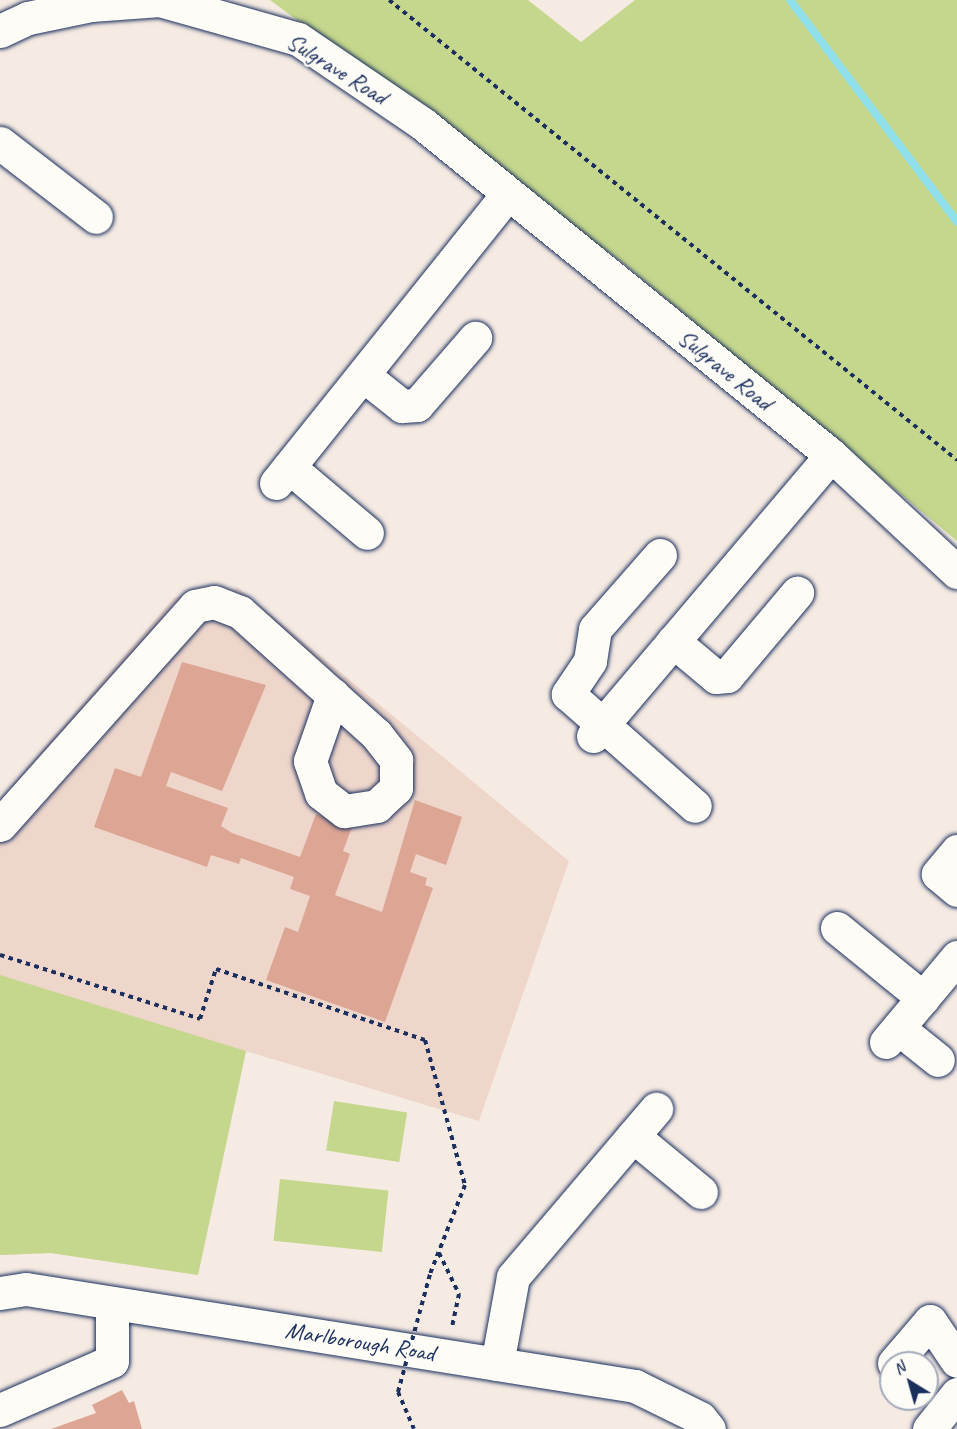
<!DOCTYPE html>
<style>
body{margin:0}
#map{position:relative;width:957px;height:1429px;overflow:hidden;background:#f6ebe3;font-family:Caveat,sans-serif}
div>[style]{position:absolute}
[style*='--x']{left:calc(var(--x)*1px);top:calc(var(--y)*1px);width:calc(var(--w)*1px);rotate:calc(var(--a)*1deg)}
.built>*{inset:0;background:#eed6cb}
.green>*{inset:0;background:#c5d78c;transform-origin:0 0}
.stream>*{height:8px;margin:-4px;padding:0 4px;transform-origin:4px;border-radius:4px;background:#90e0eb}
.building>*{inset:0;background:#dca594}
.path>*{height:4px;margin-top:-2px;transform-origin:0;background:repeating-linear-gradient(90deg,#1b2f5e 0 4.5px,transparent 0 9px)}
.roads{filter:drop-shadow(0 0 2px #1b2f5e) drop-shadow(0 0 2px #1b2f5e)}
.minor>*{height:33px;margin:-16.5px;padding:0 16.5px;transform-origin:16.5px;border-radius:16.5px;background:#fdfcf7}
.path-bridge>*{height:4px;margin-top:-2px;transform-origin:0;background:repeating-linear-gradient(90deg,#1b2f5e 0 4.5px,transparent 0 9px)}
span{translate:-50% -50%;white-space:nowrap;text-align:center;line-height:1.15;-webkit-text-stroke:4.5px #fdfcf7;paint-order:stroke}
.street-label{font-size:24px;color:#1b2f5e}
.north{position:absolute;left:879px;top:1351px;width:60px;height:60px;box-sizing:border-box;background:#fdfcf7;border:2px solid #a3aaba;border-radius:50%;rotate:323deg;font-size:16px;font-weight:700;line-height:24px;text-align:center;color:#1b2f5e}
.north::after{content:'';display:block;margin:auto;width:21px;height:27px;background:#1b2f5e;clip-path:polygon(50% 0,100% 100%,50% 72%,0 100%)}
</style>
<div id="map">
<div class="built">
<div style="clip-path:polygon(214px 586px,232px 592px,237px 587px,569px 861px,479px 1121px,246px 1051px,198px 1275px,51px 1253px,0 1255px,0 799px,174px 598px)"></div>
</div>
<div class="green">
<div style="clip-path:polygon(270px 0,528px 0,581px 42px,635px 0,957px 0,957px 541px,623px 263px)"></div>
<div style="clip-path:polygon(0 975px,246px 1051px,198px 1275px,51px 1253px,0 1255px)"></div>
<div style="left:334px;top:1101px;width:74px;height:50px;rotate:9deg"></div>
<div style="left:280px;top:1179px;width:109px;height:62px;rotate:6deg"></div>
</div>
<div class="stream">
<div style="--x:790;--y:0;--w:278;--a:53"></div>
</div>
<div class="building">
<div style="clip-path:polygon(182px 662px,266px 685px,222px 791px,171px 772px,166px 786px,228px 808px,221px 826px,232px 833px,300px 857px,316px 814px,352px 827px,343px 851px,350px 854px,335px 895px,382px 912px,415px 800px,462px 817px,446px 865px,416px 854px,410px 872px,427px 878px,425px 885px,433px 888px,385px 1022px,266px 980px,285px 927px,298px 932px,310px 896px,290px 889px,294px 877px,241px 858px,239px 864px,211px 855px,207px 867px,94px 827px,115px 768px,141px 777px)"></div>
<div style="clip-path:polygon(122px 1390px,129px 1403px,134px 1401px,142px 1429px,51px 1429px,96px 1413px,92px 1405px)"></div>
</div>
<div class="path">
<div style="--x:389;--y:0;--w:731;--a:39"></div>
<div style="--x:0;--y:955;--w:210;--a:17.7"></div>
<div style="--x:200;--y:1019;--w:52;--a:-72.3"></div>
<div style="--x:216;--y:969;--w:221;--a:18.8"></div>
<div style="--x:425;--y:1040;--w:150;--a:74.6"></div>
<div style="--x:465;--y:1185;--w:96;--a:111.5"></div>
<div style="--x:439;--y:1253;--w:46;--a:64"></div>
<div style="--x:459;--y:1294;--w:35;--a:102"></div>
<div style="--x:398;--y:1392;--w:40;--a:66.6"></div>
</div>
<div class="roads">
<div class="minor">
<div style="--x:0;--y:31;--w:31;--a:-25"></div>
<div style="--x:28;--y:18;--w:64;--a:-11.7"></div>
<div style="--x:91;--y:5;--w:69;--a:-4.1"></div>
<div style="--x:160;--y:0;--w:143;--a:15.8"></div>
<div style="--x:298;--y:39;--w:151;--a:34.2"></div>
<div style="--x:423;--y:124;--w:525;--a:39.05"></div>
<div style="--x:831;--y:455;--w:172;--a:42.9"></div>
<div style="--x:0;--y:143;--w:121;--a:37.6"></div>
<div style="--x:363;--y:375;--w:50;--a:38.5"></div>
<div style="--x:402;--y:406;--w:15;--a:-4"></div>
<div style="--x:417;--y:405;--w:89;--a:-49.1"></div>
<div style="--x:289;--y:467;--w:102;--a:40.2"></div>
<div style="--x:276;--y:483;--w:369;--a:-51.3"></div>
<div style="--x:660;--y:555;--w:98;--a:131.3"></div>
<div style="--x:595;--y:629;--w:32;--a:99"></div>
<div style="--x:590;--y:661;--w:40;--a:124"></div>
<div style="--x:568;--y:694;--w:169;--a:41.4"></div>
<div style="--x:673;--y:641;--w:56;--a:39.9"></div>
<div style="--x:716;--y:677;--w:11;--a:-5"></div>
<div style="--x:727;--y:676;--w:109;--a:-49.9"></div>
<div style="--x:593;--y:736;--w:368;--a:-49.7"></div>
<div style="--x:0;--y:825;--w:293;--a:-48.3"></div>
<div style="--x:195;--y:606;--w:19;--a:-12"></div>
<div style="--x:214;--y:602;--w:28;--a:21"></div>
<div style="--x:240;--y:612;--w:183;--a:41.9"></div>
<div style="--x:376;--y:734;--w:33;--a:52"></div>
<div style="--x:396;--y:760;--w:28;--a:90"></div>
<div style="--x:396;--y:788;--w:26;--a:137"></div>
<div style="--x:377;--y:806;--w:33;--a:171"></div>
<div style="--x:344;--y:811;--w:29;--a:-142"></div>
<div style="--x:321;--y:793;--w:34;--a:-109"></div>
<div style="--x:310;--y:761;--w:70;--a:-70.8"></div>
<div style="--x:957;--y:851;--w:30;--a:130"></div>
<div style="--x:938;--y:874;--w:25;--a:40"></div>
<div style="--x:837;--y:928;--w:111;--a:39.1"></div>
<div style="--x:898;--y:1028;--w:51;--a:38.7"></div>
<div style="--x:886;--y:1042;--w:111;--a:-50.1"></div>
<div style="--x:633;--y:1136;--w:88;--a:39.5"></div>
<div style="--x:0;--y:1293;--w:26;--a:-9"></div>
<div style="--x:26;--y:1289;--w:617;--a:9.05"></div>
<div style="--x:635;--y:1386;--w:72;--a:26.2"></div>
<div style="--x:700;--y:1418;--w:14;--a:51"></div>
<div style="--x:894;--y:1363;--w:55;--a:-49.4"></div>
<div style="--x:930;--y:1321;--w:48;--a:56"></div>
<div style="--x:497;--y:1364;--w:88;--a:-79.6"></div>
<div style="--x:513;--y:1277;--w:221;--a:-49.6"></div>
<div style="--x:0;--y:1410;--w:122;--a:-23.6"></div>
<div style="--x:112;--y:1361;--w:58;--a:-90"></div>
<div style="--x:929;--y:1429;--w:45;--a:-51.3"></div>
</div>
</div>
<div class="path-bridge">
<div style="--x:398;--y:1392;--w:122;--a:-74.8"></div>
</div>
<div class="street-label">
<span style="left:337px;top:69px;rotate:32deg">Sulgrave Road</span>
<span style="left:725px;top:370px;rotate:39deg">Sulgrave Road</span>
<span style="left:360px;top:1342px;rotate:9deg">Marlborough Road</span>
</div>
<div class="north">N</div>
</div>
